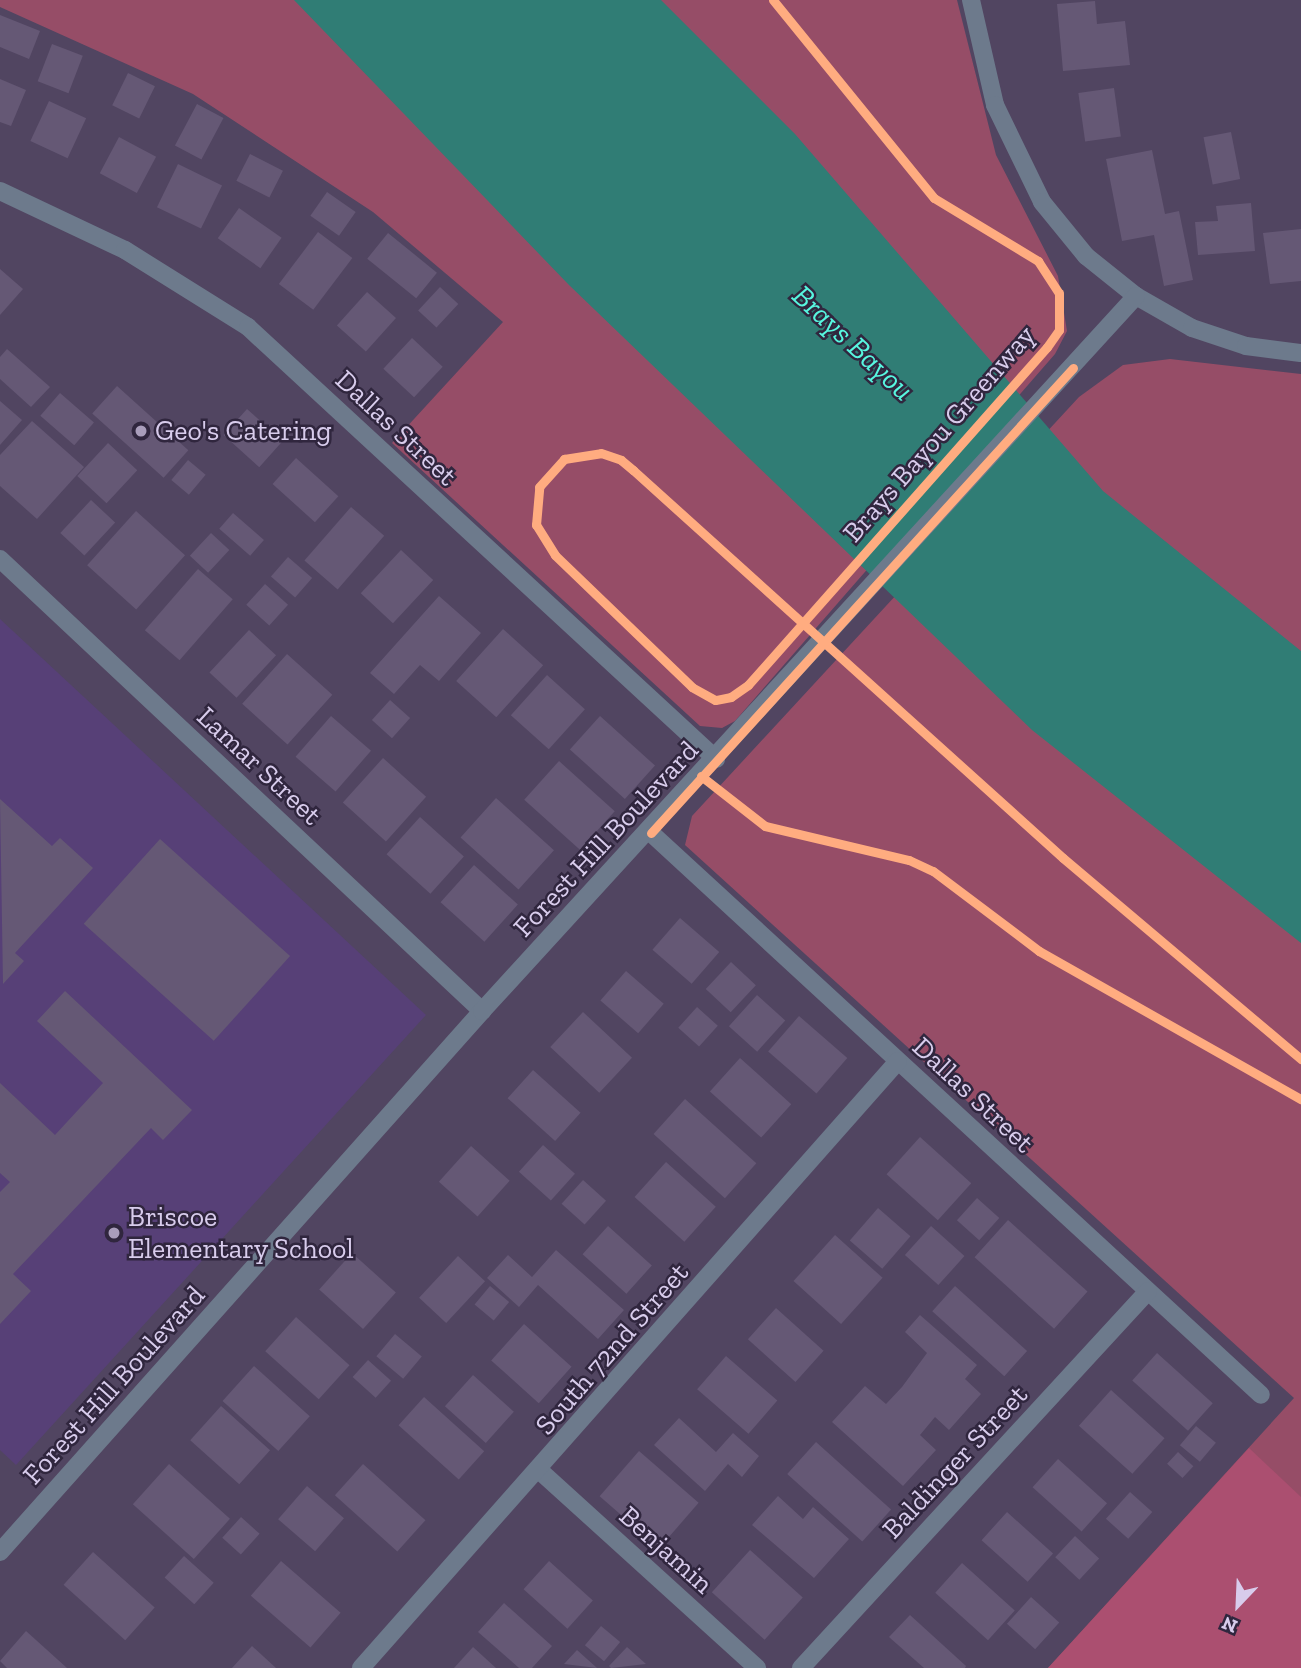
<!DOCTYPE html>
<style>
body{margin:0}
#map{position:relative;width:1301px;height:1668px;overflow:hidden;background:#514561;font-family:"Zilla Slab",serif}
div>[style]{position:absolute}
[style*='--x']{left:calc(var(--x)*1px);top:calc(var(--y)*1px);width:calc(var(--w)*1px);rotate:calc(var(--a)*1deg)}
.built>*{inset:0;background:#574077}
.green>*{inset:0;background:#964d67}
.forest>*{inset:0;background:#ab4f70}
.water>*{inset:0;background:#307d75}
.building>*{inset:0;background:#655875;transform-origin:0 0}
.minor>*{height:18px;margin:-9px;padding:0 9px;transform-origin:9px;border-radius:9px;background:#6d7a8c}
.cycleway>*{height:9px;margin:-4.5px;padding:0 4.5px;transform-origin:4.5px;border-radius:4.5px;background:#ffac80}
.dots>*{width:19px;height:19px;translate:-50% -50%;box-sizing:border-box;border:4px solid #30263e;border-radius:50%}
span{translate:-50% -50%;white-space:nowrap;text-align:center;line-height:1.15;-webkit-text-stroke:5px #30263e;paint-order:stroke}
.street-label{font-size:28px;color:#d8ccec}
.poi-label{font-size:28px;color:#d8ccec}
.left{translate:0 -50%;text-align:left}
.water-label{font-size:30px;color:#57f6df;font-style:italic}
.north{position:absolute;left:1203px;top:1570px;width:70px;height:70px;-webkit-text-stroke:5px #30263e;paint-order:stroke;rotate:203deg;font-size:19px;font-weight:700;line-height:28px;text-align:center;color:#d8ccec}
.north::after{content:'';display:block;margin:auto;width:24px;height:32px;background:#d8ccec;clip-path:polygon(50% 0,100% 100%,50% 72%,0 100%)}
</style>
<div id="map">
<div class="built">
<div style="clip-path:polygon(0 619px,426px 1015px,16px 1465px,0 1450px)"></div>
</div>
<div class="green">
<div style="clip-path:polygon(0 0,957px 0,996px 155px,1058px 276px,1067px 331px,1055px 354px,735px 721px,722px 728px,700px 726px,392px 443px,503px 322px,373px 212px,193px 94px,0 7px)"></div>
<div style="clip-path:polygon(1170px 359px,1301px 374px,1301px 1668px,1048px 1668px,1294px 1398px,685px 845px,692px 816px,1079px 397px,1123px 365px)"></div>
</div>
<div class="forest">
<div style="clip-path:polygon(1249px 1448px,1301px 1497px,1301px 1668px,1048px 1668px)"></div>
</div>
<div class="water">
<div style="clip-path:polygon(294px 0,661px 0,795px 134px,1103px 491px,1301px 651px,1301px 943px,1032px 730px,569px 285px)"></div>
</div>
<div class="building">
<div style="clip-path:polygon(1095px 1px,1097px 24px,1125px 21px,1130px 65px,1063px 71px,1057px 4px)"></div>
<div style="clip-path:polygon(0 15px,40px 31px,29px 59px,0 47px)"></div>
<div style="left:52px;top:44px;width:33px;height:40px;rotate:21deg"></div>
<div style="left:128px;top:73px;width:30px;height:36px;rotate:26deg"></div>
<div style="clip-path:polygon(0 79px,26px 90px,11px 126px,0 122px)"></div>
<div style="left:1114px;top:88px;width:49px;height:36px;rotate:82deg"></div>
<div style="left:49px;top:101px;width:41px;height:44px;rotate:25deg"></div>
<div style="left:197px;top:104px;width:30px;height:47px;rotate:28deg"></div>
<div style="left:1231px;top:132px;width:48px;height:28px;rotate:79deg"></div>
<div style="left:119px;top:137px;width:42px;height:41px;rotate:28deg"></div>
<div style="clip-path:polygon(1152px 150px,1165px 214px,1179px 211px,1193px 280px,1164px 286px,1154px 235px,1122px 241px,1106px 159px)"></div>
<div style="left:250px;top:154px;width:37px;height:30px;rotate:27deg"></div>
<div style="left:178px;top:164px;width:49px;height:48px;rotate:26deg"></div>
<div style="left:327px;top:192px;width:35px;height:29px;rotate:35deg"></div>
<div style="clip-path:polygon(1251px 203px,1255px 251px,1198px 255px,1195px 222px,1218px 221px,1216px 206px)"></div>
<div style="left:239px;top:208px;width:52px;height:37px;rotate:35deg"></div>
<div style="clip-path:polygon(1301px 229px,1301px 281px,1270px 284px,1263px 233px)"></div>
<div style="left:318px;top:232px;width:43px;height:65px;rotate:37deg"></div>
<div style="left:388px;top:233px;width:63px;height:33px;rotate:39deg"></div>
<div style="clip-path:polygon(0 269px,23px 289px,0 315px)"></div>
<div style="left:440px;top:287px;width:25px;height:32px;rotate:43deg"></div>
<div style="left:367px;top:292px;width:39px;height:45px;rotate:42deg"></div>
<div style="left:412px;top:338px;width:42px;height:42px;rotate:43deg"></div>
<div style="clip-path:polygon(7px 349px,50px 387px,31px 407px,0 379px,0 357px)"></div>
<div style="left:117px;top:386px;width:96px;height:37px;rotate:42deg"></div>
<div style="left:60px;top:393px;width:45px;height:30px;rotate:41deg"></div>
<div style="clip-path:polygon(0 401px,22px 420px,0 445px)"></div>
<div style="left:247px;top:409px;width:48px;height:35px;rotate:42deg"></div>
<div style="clip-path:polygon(32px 421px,84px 467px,37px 519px,0 486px,0 455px)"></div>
<div style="left:108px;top:443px;width:40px;height:45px;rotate:43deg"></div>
<div style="left:296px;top:458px;width:57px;height:35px;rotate:42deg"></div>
<div style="left:188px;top:460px;width:23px;height:26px;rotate:40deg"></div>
<div style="left:91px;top:500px;width:33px;height:45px;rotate:43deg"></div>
<div style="left:351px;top:507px;width:44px;height:71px;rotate:41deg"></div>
<div style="left:136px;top:511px;width:66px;height:73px;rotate:42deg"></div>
<div style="left:233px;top:513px;width:41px;height:21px;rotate:41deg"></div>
<div style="left:211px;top:533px;width:25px;height:31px;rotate:43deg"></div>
<div style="left:401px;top:550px;width:44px;height:59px;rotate:43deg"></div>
<div style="left:288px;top:557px;width:32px;height:26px;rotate:41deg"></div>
<div style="left:198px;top:569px;width:46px;height:81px;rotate:41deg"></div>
<div style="left:265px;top:584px;width:31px;height:28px;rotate:42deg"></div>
<div style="clip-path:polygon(439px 596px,481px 633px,439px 681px,420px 665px,394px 694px,370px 673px)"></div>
<div style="left:503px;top:629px;width:54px;height:70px;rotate:42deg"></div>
<div style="left:249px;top:630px;width:37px;height:58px;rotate:43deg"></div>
<div style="left:287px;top:654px;width:61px;height:67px;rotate:42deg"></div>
<div style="left:547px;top:675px;width:51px;height:54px;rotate:42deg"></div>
<div style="left:390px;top:700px;width:27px;height:27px;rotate:42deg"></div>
<div style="left:331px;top:716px;width:53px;height:54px;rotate:41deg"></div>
<div style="left:600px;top:716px;width:74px;height:45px;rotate:42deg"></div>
<div style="left:383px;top:758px;width:58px;height:60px;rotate:42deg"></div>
<div style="left:559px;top:761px;width:75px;height:52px;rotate:42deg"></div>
<div style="left:496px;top:798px;width:78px;height:53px;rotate:42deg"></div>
<div style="clip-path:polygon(0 799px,52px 846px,60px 838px,93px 868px,15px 953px,24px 961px,3px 984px)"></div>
<div style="left:420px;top:817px;width:59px;height:50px;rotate:42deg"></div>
<div style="left:160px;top:839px;width:175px;height:114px;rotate:42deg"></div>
<div style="left:474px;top:865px;width:59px;height:50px;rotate:42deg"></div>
<div style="left:680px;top:918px;width:52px;height:42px;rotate:41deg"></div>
<div style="left:731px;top:962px;width:34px;height:37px;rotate:43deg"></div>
<div style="left:626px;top:971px;width:50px;height:39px;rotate:41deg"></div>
<div style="clip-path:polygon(65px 991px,192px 1110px,163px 1140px,151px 1128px,13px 1274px,31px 1291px,0 1324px,0 1192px,10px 1182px,0 1173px,0 1083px,55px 1135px,103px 1083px,37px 1021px)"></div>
<div style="left:757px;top:995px;width:38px;height:42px;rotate:42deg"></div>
<div style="left:697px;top:1007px;width:28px;height:28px;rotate:42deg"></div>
<div style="left:583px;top:1012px;width:67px;height:48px;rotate:43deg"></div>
<div style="left:799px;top:1016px;width:64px;height:47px;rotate:41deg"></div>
<div style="left:740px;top:1058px;width:69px;height:45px;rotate:42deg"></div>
<div style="left:533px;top:1070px;width:64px;height:38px;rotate:42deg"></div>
<div style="left:685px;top:1099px;width:96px;height:47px;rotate:42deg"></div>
<div style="left:920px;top:1137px;width:69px;height:50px;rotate:42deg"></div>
<div style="left:543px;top:1145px;width:43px;height:36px;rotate:42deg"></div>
<div style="left:471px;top:1146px;width:52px;height:48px;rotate:42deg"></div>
<div style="left:666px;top:1162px;width:67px;height:47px;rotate:42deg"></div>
<div style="left:583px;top:1180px;width:31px;height:32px;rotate:42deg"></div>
<div style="left:977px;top:1198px;width:30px;height:30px;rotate:42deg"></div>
<div style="left:878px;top:1208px;width:43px;height:43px;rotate:41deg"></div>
<div style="left:1008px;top:1220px;width:107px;height:50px;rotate:42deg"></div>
<div style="left:608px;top:1226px;width:59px;height:38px;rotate:42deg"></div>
<div style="left:931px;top:1226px;width:45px;height:39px;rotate:42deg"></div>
<div style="left:835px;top:1235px;width:64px;height:62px;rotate:42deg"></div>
<div style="clip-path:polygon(556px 1250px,624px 1310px,598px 1339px,538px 1285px,519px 1307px,487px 1278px,508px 1255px,532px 1277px)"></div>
<div style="left:352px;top:1253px;width:59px;height:49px;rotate:42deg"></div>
<div style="left:458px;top:1256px;width:37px;height:57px;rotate:43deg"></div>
<div style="left:490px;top:1286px;width:25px;height:24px;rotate:40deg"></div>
<div style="left:955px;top:1286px;width:97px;height:34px;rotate:42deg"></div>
<div style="left:776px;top:1308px;width:64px;height:42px;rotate:42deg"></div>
<div style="clip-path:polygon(920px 1315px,977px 1365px,965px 1379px,981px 1394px,949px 1430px,935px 1417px,920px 1435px,936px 1450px,903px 1486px,832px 1422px,865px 1386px,886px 1404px,902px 1387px,927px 1353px,905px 1332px)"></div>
<div style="left:296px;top:1317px;width:72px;height:46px;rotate:42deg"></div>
<div style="left:524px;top:1324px;width:64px;height:49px;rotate:42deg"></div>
<div style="left:395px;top:1334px;width:35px;height:29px;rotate:40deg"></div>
<div style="left:1157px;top:1353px;width:75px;height:37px;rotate:42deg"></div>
<div style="left:726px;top:1356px;width:68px;height:44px;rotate:41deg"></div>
<div style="left:368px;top:1360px;width:31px;height:23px;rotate:42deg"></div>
<div style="left:254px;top:1366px;width:75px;height:47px;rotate:42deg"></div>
<div style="left:473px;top:1375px;width:55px;height:42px;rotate:42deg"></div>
<div style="left:1111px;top:1390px;width:72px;height:48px;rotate:42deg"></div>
<div style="left:424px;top:1397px;width:81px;height:38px;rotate:42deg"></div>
<div style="left:221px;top:1406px;width:66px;height:46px;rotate:42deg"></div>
<div style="clip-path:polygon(679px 1418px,716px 1452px,733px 1433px,759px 1456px,742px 1477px,728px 1464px,705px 1491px,654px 1445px)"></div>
<div style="left:1196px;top:1426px;width:26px;height:25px;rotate:40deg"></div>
<div style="left:816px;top:1442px;width:101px;height:43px;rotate:42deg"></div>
<div style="left:639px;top:1451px;width:79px;height:60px;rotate:41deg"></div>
<div style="left:1178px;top:1452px;width:21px;height:16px;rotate:43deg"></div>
<div style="left:1058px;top:1459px;width:66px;height:38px;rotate:42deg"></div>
<div style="left:169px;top:1464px;width:82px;height:54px;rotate:42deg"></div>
<div style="left:363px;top:1464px;width:84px;height:42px;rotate:42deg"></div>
<div style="left:307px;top:1486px;width:49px;height:44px;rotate:41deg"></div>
<div style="left:1130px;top:1492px;width:30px;height:36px;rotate:42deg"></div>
<div style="clip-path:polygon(778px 1496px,803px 1519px,813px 1507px,849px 1539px,814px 1578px,752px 1525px)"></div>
<div style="left:1007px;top:1512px;width:62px;height:38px;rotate:42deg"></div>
<div style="left:241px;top:1517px;width:25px;height:28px;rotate:42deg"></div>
<div style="left:1075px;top:1536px;width:33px;height:29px;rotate:43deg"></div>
<div style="left:750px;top:1550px;width:71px;height:57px;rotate:42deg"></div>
<div style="left:93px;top:1552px;width:83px;height:44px;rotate:42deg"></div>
<div style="left:184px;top:1556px;width:40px;height:29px;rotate:42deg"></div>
<div style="left:281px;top:1561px;width:79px;height:46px;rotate:41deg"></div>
<div style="left:549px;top:1561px;width:59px;height:38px;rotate:42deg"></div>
<div style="left:962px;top:1563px;width:71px;height:40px;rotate:42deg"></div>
<div style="left:1031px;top:1597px;width:38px;height:36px;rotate:42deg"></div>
<div style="clip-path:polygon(504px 1603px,552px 1646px,532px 1668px,519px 1668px,478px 1632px)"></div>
<div style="clip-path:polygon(910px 1615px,966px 1666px,965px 1668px,924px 1668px,889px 1637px)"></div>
<div style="left:601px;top:1626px;width:25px;height:25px;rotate:40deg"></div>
<div style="clip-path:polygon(26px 1631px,67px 1668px,7px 1668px,0 1661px)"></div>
<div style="clip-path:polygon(252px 1646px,276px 1668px,232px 1668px)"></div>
<div style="clip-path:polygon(473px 1647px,496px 1668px,454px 1668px)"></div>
<div style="clip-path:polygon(627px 1647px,646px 1664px,611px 1668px,609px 1666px)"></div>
<div style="clip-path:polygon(577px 1650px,597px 1668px,564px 1664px)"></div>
</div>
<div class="minor">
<div style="--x:971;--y:0;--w:108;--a:77.1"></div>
<div style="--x:995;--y:105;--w:108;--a:64.1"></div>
<div style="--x:1042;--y:202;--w:70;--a:50.8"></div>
<div style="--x:1086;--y:256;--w:64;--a:38.7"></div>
<div style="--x:1136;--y:296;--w:64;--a:29.7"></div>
<div style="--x:1192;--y:328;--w:57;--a:18.4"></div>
<div style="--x:1246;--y:346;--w:55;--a:7.3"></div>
<div style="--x:0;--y:191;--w:138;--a:25.3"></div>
<div style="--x:125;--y:250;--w:145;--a:32"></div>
<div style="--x:248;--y:327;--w:637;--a:42.71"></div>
<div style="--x:0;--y:559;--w:661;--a:43.16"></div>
<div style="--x:651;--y:833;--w:829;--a:42.65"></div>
<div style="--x:540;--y:1471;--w:293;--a:42.2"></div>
<div style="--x:0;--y:1552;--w:725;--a:-48.3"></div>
<div style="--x:482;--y:1011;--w:969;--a:-47.55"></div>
<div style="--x:361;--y:1668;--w:810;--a:-48.5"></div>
<div style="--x:801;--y:1668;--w:512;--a:-47.37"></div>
</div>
<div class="cycleway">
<div style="--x:773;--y:0;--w:255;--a:50.9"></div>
<div style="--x:934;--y:198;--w:122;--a:31.2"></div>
<div style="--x:1038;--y:261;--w:38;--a:57"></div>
<div style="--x:1059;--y:293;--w:37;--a:90"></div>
<div style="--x:1059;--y:330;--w:21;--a:125"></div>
<div style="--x:1047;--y:347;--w:451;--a:131.5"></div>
<div style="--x:748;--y:685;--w:21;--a:145"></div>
<div style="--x:731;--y:697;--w:16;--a:169"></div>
<div style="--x:715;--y:700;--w:26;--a:-151"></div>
<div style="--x:692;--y:687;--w:190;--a:-136.1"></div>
<div style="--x:555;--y:555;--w:36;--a:-122"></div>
<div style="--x:536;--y:525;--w:38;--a:-85"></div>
<div style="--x:539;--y:487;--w:38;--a:-48"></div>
<div style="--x:564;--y:459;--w:37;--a:-9"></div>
<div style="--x:601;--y:453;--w:21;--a:19"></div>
<div style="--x:621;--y:460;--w:16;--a:40"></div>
<div style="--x:633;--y:470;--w:579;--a:42.06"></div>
<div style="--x:1063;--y:858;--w:312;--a:40.2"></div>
<div style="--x:701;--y:776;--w:81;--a:38"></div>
<div style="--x:765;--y:826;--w:148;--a:13.3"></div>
<div style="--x:909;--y:860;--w:26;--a:25"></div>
<div style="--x:933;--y:871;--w:133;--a:37"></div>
<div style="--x:1039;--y:951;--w:301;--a:29.5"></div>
<div style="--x:651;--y:833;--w:628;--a:-47.78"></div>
</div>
<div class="dots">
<div style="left:141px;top:431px;background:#a99dbb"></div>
<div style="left:114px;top:1233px;background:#a99dbb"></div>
</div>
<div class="street-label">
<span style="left:396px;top:428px;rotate:43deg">Dallas Street</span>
<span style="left:939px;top:434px;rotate:-49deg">Brays Bayou Greenway</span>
<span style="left:259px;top:766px;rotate:43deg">Lamar Street</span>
<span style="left:606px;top:839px;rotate:-47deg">Forest Hill Boulevard</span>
<span style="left:973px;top:1095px;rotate:43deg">Dallas Street</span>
<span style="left:612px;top:1349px;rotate:-49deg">South 72nd Street</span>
<span style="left:114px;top:1385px;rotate:-48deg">Forest Hill Boulevard</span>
<span style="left:955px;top:1462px;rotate:-47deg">Baldinger Street</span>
<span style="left:666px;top:1550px;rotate:42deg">Benjamin</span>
</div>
<div class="poi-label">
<span class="left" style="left:155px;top:431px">Geo's Catering</span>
<span class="left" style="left:128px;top:1233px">Briscoe<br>Elementary School</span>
</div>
<div class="water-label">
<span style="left:853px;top:343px;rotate:43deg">Brays Bayou</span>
</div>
<div class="north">N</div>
</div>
